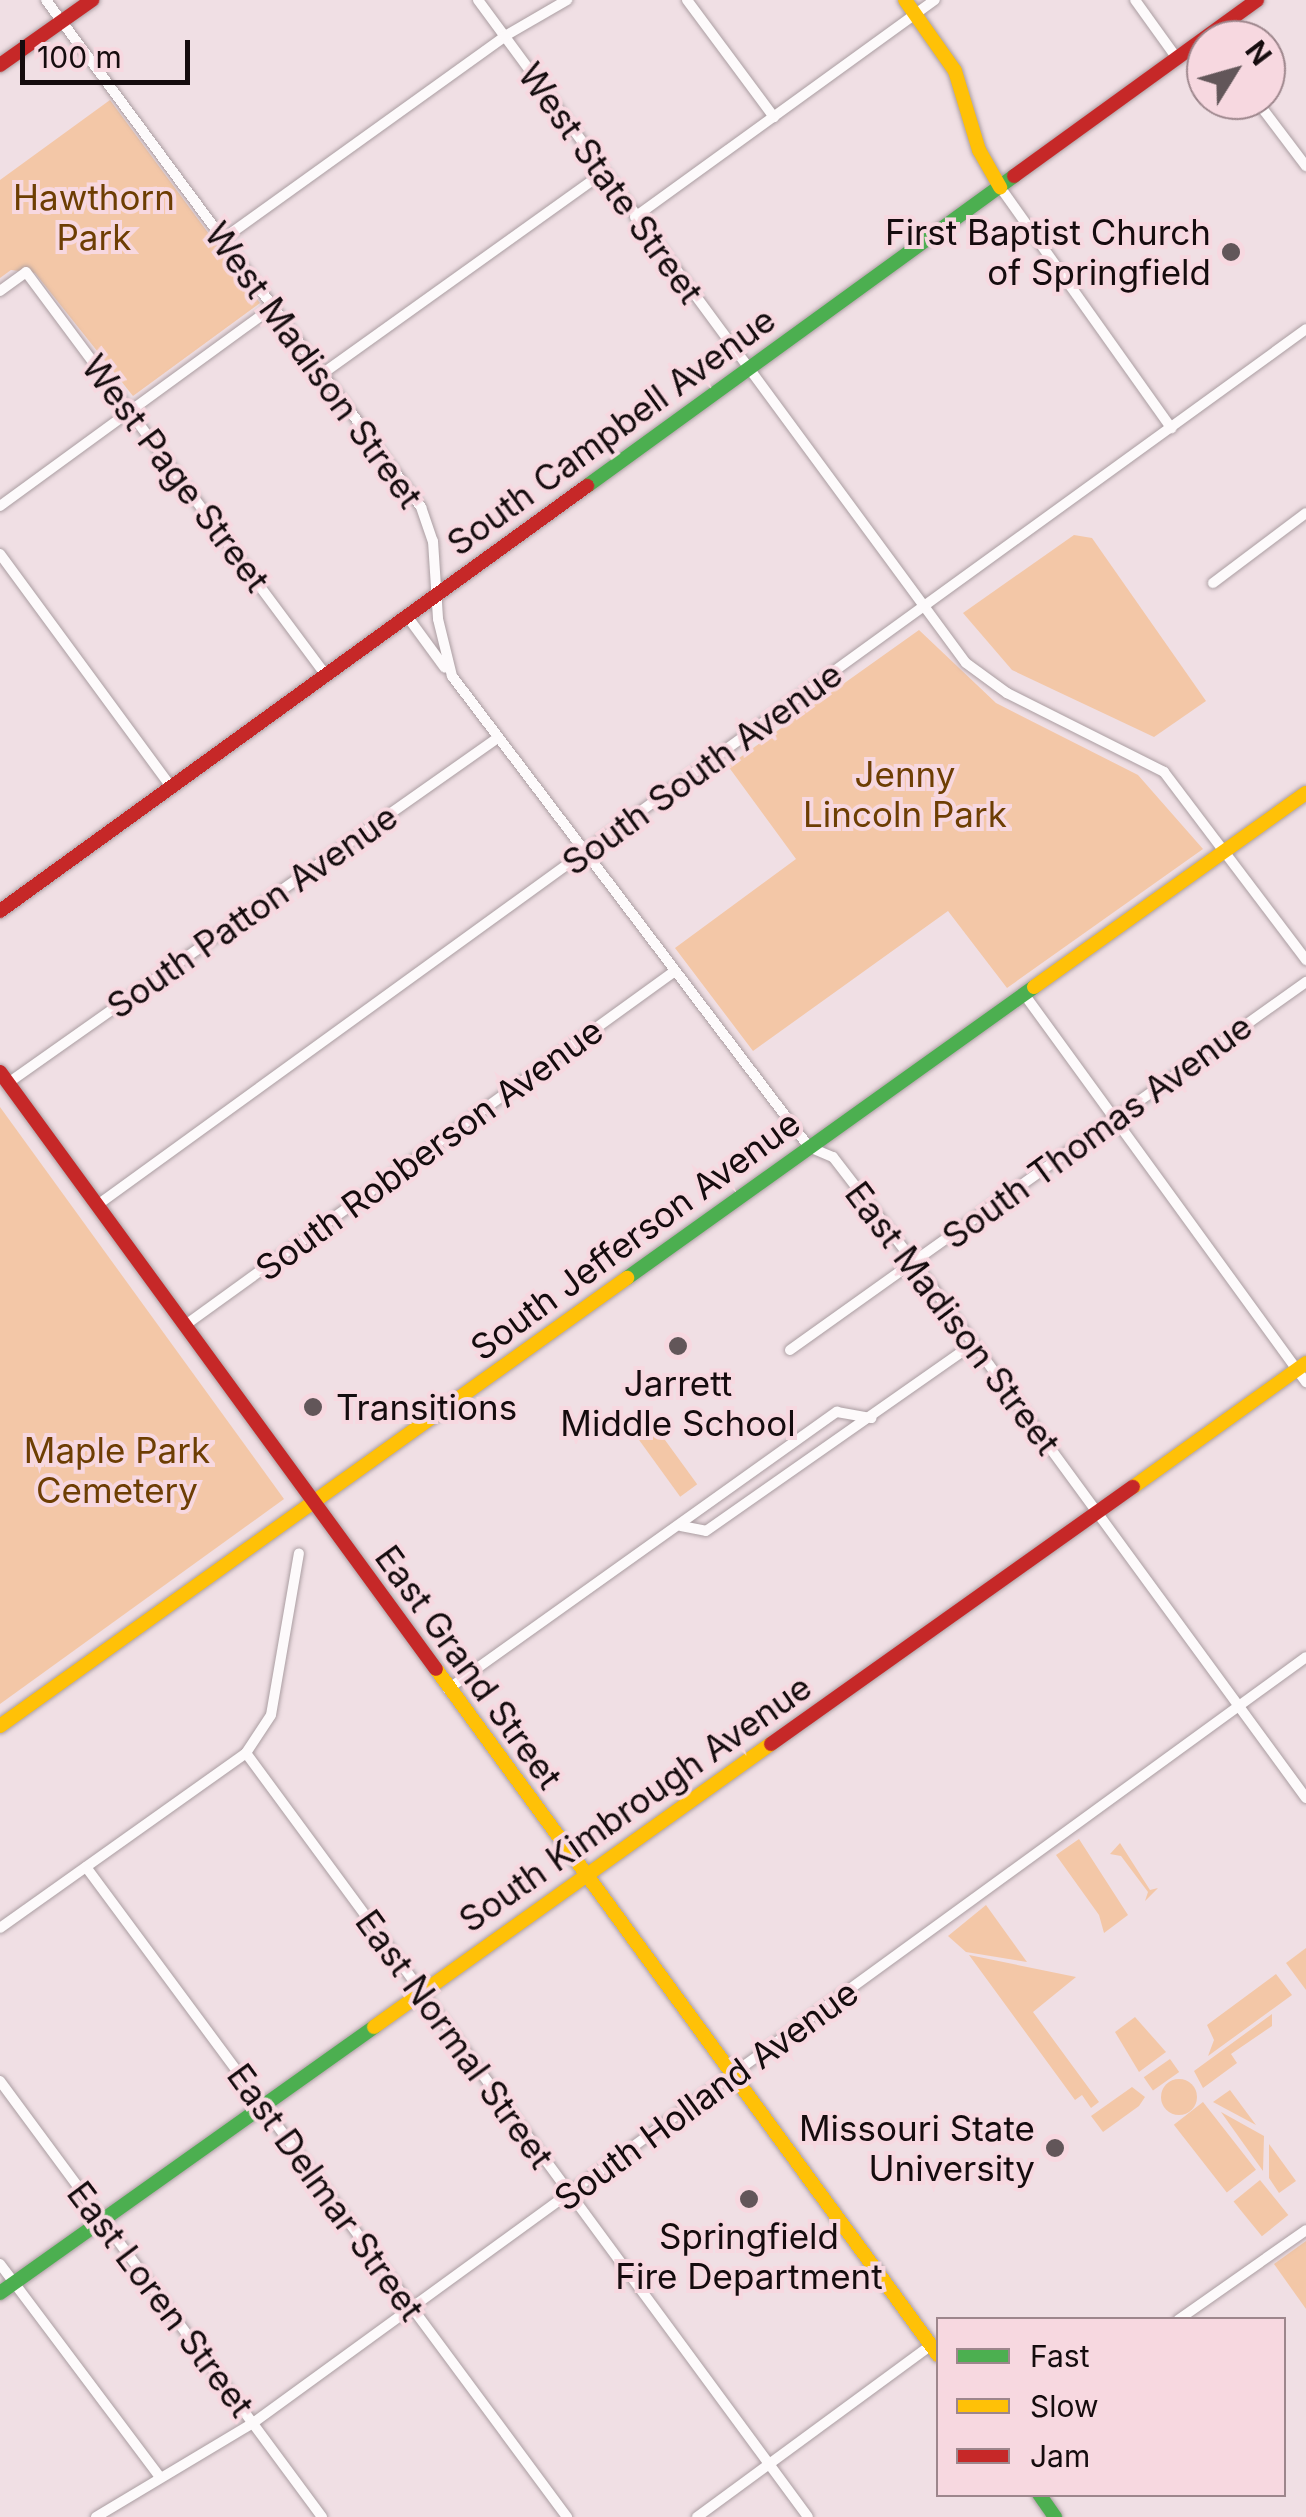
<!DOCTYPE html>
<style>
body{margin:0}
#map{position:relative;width:1306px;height:2517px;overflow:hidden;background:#f0dfe4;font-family:Inter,sans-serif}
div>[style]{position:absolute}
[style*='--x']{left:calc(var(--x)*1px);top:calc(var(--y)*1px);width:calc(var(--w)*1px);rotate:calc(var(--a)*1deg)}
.green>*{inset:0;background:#f3c7a7;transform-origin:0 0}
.round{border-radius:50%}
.roads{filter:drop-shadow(0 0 2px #ab9ea2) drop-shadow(0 0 2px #ab9ea2)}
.street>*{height:10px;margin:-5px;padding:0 5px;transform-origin:5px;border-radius:5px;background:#fdfafb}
.fast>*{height:14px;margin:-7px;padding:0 7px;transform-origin:7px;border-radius:7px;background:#4caf50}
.slow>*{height:14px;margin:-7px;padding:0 7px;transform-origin:7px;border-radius:7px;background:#ffc107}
.jam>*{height:14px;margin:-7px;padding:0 7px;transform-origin:7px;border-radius:7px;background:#c62828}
.dots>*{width:28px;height:28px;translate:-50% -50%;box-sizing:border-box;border:5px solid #f7d8e0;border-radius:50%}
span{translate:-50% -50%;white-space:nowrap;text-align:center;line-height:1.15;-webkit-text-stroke:8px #f7d8e0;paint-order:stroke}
.street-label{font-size:35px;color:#150c0e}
.park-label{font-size:35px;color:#6d3e03}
.poi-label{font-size:35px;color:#150c0e}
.right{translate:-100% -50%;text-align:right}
.left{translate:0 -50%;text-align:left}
.legend{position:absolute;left:936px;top:2317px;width:350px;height:180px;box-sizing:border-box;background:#f7d8e0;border:2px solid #9d868c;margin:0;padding:12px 18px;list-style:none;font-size:30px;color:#150c0e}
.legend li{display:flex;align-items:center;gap:20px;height:50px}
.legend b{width:50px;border:2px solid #9d868c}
.north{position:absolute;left:1186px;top:20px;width:100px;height:100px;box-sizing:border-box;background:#f7d8e0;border:2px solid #9d868c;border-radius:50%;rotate:53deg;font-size:28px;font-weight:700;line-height:40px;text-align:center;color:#150c0e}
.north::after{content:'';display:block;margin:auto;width:35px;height:45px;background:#625659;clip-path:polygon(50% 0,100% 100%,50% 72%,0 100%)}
.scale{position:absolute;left:20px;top:40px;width:170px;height:45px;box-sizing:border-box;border:5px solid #150c0e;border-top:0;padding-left:12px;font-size:30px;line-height:35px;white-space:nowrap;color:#150c0e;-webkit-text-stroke:8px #f7d8e0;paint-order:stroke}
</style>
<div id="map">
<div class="green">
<div style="clip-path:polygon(110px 100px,260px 303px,133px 396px,35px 273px,11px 270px,0 278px,0 180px)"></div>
<div style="clip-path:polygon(1074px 535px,1092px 538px,1206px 701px,1154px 737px,1012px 670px,963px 613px)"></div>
<div style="clip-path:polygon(919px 630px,996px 703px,1138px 775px,1203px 849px,1007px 988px,948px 911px,753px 1051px,675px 948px,796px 859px,728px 766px)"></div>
<div style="clip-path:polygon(0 1107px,284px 1499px,0 1704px)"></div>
<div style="left:649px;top:1418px;width:82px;height:21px;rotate:54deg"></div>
<div style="clip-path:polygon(1079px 1839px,1128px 1915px,1104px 1933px,1099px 1915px,1056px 1855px)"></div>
<div style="clip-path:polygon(1120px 1843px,1150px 1890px,1158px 1888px,1145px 1901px,1148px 1892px,1121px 1856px,1110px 1854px)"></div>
<div style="clip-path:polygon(986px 1905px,1027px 1962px,966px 1952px,948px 1936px)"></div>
<div style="clip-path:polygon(1306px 1948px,1306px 1990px,1286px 1963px)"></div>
<div style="clip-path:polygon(969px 1955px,1076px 1977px,1033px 2012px,1099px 2102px,1091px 2108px,1082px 2095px,1075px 2100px)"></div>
<div style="clip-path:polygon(1276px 1974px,1292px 1995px,1208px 2056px,1214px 2040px,1207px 2025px)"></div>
<div style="clip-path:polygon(1272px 2014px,1272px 2026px,1231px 2054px,1237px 2063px,1203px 2088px,1194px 2071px)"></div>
<div style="clip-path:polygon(1135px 2017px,1166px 2052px,1139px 2072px,1115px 2032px)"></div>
<div style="left:1170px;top:2059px;width:16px;height:32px;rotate:55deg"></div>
<div class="round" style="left:1161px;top:2079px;width:36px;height:36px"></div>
<div style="clip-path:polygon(1132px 2087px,1145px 2097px,1139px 2106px,1103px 2132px,1091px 2116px)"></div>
<div style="clip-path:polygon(1230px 2090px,1256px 2125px,1213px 2102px)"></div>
<div style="left:1203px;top:2102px;width:86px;height:37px;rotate:52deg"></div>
<div style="clip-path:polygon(1221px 2112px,1264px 2136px,1263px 2171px)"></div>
<div style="clip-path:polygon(1269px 2144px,1296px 2181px,1279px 2193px,1269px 2178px)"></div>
<div style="left:1260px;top:2180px;width:45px;height:34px;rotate:51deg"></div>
<div style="clip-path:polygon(1306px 2241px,1306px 2309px,1274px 2264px)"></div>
</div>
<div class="roads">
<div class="street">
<div style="--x:46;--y:0;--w:631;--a:53.51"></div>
<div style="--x:421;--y:507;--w:36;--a:71"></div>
<div style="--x:433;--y:541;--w:78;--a:86.3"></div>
<div style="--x:438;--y:619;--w:59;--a:76.2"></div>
<div style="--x:452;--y:676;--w:591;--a:52.84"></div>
<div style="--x:809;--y:1147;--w:26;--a:23"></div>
<div style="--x:833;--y:1157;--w:133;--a:52.4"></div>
<div style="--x:914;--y:1262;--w:664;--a:53.82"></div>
<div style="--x:478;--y:0;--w:823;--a:53.65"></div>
<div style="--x:966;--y:663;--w:51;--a:36.2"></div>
<div style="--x:1007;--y:693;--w:176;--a:26.7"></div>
<div style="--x:1164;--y:772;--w:236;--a:52.9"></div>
<div style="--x:687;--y:0;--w:146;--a:53.4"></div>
<div style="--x:1135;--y:0;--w:70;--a:54.3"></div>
<div style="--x:1256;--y:100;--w:83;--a:52.9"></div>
<div style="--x:1000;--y:187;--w:296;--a:54.6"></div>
<div style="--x:635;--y:217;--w:370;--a:-35.9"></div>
<div style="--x:223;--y:239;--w:347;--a:-35.7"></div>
<div style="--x:505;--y:36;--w:72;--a:-30.1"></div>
<div style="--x:0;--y:291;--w:32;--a:-36"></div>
<div style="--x:26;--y:272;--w:501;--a:53.36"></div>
<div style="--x:322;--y:374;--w:345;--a:-35.6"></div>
<div style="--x:0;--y:506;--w:338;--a:-36.1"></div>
<div style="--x:0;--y:554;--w:289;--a:53.7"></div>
<div style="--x:1213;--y:583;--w:116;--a:-37"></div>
<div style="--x:407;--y:616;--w:64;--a:53.8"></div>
<div style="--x:1024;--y:994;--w:480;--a:54"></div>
<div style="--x:8;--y:1083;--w:597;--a:-35.18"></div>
<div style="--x:96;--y:1206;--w:1494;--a:-35.93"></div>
<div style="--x:184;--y:1326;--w:606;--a:-35.87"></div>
<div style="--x:790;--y:1350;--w:634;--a:-35.5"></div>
<div style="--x:681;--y:1526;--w:25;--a:11"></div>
<div style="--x:706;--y:1531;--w:327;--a:-35"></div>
<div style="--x:448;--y:1689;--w:478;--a:-35.5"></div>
<div style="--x:837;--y:1412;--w:35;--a:10"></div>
<div style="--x:246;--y:1753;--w:948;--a:53.66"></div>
<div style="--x:86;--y:1867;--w:809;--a:53.5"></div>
<div style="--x:0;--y:1928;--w:302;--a:-35.4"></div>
<div style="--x:246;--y:1753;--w:45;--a:-56.7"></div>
<div style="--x:271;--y:1715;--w:164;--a:-80.2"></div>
<div style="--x:0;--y:2081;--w:542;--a:53.55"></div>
<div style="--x:0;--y:2264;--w:266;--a:53.1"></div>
<div style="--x:1178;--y:2320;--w:156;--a:-35.1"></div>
<div style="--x:96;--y:2517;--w:183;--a:-30.9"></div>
<div style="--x:253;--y:2423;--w:1302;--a:-36.03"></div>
<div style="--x:697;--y:2517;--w:290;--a:-36.3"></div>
</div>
<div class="fast">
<div style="--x:587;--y:486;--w:528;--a:-35.98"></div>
<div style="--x:627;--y:1278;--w:500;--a:-35.56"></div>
<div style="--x:0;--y:2293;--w:459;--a:-35.4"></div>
<div style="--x:1039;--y:2494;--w:28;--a:55"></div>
</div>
<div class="slow">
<div style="--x:905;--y:0;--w:87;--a:54.8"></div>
<div style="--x:955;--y:71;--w:83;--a:73.1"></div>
<div style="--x:979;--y:150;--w:43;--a:60.4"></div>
<div style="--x:1034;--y:987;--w:334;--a:-35.5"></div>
<div style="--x:1133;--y:1487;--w:213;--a:-35.6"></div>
<div style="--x:436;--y:1669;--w:850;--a:53.8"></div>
<div style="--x:0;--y:1726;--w:771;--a:-35.55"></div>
<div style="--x:374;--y:2027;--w:488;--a:-35.5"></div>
</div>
<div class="jam">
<div style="--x:0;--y:65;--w:113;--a:-35.2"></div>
<div style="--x:1014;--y:176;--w:300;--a:-35.9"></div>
<div style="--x:0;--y:911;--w:725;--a:-35.91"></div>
<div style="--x:0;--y:1072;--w:739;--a:53.86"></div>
<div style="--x:771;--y:1744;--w:444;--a:-35.4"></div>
</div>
</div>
<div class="dots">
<div style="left:1231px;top:252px;background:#625659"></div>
<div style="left:678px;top:1346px;background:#625659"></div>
<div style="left:313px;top:1407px;background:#625659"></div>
<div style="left:1055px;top:2148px;background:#625659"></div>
<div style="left:749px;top:2199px;background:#625659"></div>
</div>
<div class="street-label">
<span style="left:611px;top:183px;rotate:54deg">West State Street</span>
<span style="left:314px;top:365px;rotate:54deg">West Madison Street</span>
<span style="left:611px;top:431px;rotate:-36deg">South Campbell Avenue</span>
<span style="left:176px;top:473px;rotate:53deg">West Page Street</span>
<span style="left:702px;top:768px;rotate:-36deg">South South Avenue</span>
<span style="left:252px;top:911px;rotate:-35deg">South Patton Avenue</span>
<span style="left:1097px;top:1131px;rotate:-36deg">South Thomas Avenue</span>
<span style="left:429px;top:1149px;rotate:-36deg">South Robberson Avenue</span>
<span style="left:635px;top:1235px;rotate:-36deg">South Jefferson Avenue</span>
<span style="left:953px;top:1318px;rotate:53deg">East Madison Street</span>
<span style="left:469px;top:1667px;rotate:54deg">East Grand Street</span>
<span style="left:635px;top:1803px;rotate:-35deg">South Kimbrough Avenue</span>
<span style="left:455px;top:2039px;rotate:54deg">East Normal Street</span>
<span style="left:706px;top:2095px;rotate:-36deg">South Holland Avenue</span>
<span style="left:326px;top:2192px;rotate:54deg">East Delmar Street</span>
<span style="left:161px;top:2299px;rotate:53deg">East Loren Street</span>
</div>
<div class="park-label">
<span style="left:94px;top:217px">Hawthorn<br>Park</span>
<span style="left:905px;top:794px">Jenny<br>Lincoln Park</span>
<span style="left:117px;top:1470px">Maple Park<br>Cemetery</span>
</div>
<div class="poi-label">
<span class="right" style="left:1211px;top:252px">First Baptist Church<br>of Springfield</span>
<span style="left:678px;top:1403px">Jarrett<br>Middle School</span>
<span class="left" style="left:336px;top:1407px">Transitions</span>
<span class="right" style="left:1035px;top:2148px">Missouri State<br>University</span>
<span style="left:749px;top:2256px">Springfield<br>Fire Department</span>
</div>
<ul class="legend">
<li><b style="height:12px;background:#4caf50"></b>Fast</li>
<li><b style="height:12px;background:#ffc107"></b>Slow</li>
<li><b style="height:12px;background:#c62828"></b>Jam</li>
</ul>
<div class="north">N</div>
<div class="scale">100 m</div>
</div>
